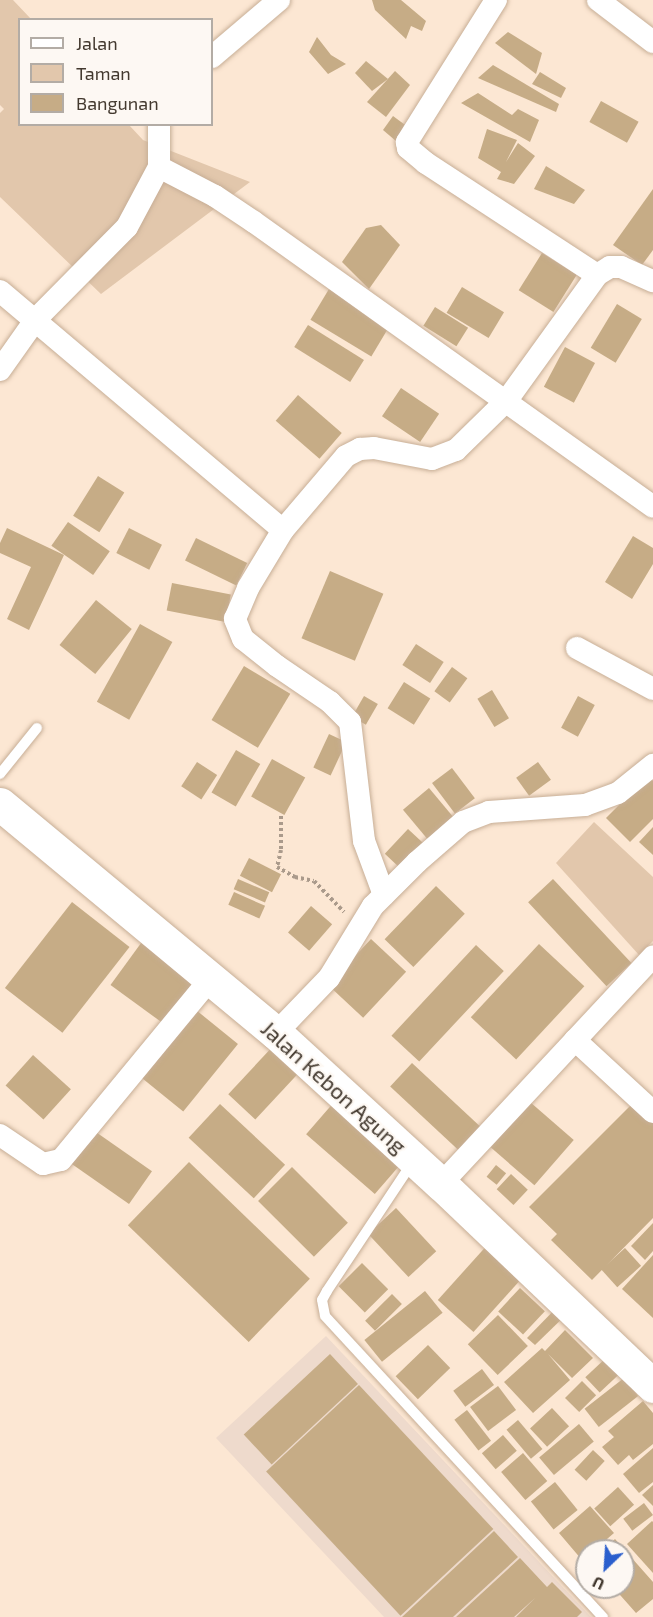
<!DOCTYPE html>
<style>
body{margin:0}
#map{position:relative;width:653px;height:1617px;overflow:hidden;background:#fce7d3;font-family:"Exo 2",sans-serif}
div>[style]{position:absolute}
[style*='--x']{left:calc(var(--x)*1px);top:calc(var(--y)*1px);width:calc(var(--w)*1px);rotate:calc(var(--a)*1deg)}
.commercial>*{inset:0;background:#eedacc}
.green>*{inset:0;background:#e2c7ac}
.building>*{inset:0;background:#c6ac86;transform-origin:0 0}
.path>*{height:4px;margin-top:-2px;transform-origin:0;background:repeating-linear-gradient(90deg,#aa9a8b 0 3px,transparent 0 6px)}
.roads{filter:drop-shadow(0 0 2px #c7ae96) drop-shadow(0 0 2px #c7ae96)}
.service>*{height:10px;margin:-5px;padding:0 5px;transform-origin:5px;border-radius:5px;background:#fff}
.minor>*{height:22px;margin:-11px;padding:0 11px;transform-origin:11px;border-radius:11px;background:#fff}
.primary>*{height:33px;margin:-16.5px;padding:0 16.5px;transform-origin:16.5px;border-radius:16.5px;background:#fff}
span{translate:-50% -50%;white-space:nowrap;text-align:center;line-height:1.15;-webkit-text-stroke:4.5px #fdf8f3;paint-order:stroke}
.street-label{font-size:22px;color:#43392f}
.legend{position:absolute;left:18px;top:18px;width:195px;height:108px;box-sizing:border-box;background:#fdf8f3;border:2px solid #b3aca5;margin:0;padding:8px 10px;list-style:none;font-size:18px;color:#43392f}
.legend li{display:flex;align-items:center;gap:12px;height:30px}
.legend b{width:30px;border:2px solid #b3aca5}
.north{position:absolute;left:575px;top:1539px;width:60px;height:60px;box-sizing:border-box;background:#fdf8f3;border:2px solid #b3aca5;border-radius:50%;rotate:205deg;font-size:16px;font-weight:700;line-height:24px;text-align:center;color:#43392f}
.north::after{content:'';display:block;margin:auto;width:21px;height:27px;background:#2b5fcd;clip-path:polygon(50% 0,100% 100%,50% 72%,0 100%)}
</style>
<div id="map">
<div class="commercial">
<div style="clip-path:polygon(326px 1336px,591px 1617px,384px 1617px,216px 1438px)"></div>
</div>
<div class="green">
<div style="clip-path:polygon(0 0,13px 0,31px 19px,20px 20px,20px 124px,129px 125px,143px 140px,250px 182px,101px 294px,0 197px,0 113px,4px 109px,0 105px)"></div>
<div style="clip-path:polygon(594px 822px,653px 877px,653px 941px,639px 955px,556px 863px)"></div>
</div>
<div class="building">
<div style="clip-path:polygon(372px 0,401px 0,426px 21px,422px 31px,411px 26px,406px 39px,375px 10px)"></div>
<div style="clip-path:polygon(508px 32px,542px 53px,536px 74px,495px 43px)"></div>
<div style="clip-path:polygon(317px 37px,331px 55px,346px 64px,328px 74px,309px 52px)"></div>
<div style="clip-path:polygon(366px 61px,388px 79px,372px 91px,355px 73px)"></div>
<div style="clip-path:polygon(493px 65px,559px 104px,556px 112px,478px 78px)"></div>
<div style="clip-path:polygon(395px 71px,410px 85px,386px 117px,367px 102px)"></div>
<div style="clip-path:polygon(540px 72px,566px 88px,561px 98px,532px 84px)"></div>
<div style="clip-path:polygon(478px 93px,512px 115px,518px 109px,539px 120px,530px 142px,461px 103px)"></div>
<div style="left:601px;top:101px;width:43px;height:24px;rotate:29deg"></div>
<div style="clip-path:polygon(393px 116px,420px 136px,403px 147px,383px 130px)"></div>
<div style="clip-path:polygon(487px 129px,517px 140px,506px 162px,518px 143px,535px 156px,514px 184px,497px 179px,501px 172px,478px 158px)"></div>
<div style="clip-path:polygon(546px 166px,585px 190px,574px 204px,534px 189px)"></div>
<div style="clip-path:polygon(653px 189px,653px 250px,642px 265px,613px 245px)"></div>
<div style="clip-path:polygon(381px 225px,400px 245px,369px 289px,342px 262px,366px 228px)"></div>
<div style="left:542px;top:253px;width:41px;height:44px;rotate:32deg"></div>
<div style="left:462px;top:287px;width:49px;height:30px;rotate:31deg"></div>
<div style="left:329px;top:289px;width:71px;height:36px;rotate:31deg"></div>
<div style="left:617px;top:304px;width:29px;height:51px;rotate:31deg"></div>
<div style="left:435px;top:307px;width:39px;height:22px;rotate:32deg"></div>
<div style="left:308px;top:325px;width:66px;height:26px;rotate:32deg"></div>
<div style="left:565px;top:347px;width:34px;height:45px;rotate:28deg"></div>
<div style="left:401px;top:388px;width:46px;height:34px;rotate:34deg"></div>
<div style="left:298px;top:395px;width:58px;height:34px;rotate:41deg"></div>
<div style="left:98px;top:476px;width:31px;height:47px;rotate:32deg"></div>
<div style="left:68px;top:522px;width:51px;height:29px;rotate:35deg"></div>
<div style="clip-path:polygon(7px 528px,64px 555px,29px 630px,7px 619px,31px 567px,0 553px,0 543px)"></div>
<div style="left:129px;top:528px;width:37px;height:28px;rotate:27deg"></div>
<div style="clip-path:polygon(633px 536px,653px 548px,653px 564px,632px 599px,605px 582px)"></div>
<div style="left:196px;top:538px;width:57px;height:25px;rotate:26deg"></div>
<div style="left:330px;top:571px;width:58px;height:73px;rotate:23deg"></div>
<div style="left:172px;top:583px;width:60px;height:28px;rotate:11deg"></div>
<div style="left:96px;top:600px;width:46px;height:58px;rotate:39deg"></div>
<div style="left:140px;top:624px;width:37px;height:89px;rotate:29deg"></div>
<div style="left:416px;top:644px;width:33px;height:25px;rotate:33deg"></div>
<div style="left:244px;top:666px;width:54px;height:63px;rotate:31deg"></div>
<div style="left:452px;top:667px;width:19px;height:30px;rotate:36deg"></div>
<div style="left:404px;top:682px;width:31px;height:31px;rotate:32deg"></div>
<div style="left:492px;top:690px;width:33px;height:17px;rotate:59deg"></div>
<div style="left:364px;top:696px;width:16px;height:24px;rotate:30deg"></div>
<div style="left:578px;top:696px;width:19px;height:36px;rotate:28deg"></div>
<div style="left:329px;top:734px;width:19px;height:37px;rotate:25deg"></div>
<div style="left:236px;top:750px;width:28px;height:49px;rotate:30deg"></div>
<div style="left:272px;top:759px;width:38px;height:43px;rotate:29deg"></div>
<div style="left:197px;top:762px;width:24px;height:29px;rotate:33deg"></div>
<div style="left:538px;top:762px;width:22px;height:27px;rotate:54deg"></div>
<div style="left:452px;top:768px;width:38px;height:25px;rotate:53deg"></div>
<div style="clip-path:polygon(648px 776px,653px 781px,653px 819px,630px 842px,606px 818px)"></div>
<div style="left:429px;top:788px;width:39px;height:34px;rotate:50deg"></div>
<div style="clip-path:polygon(653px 827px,653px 855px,639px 842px)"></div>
<div style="left:408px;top:829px;width:21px;height:34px;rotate:43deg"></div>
<div style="left:249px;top:858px;width:36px;height:20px;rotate:27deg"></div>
<div style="left:238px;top:879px;width:34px;height:11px;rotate:23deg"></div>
<div style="left:553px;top:879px;width:115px;height:34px;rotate:47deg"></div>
<div style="left:436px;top:886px;width:40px;height:74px;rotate:44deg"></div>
<div style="left:234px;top:892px;width:34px;height:14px;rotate:24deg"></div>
<div style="left:72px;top:902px;width:73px;height:109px;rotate:38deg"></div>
<div style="left:311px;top:906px;width:28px;height:35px;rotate:41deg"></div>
<div style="left:144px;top:939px;width:68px;height:57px;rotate:36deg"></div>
<div style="left:371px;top:939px;width:48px;height:63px;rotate:43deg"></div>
<div style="left:539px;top:944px;width:62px;height:100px;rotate:43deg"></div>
<div style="left:476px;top:945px;width:38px;height:124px;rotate:43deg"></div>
<div style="left:196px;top:1010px;width:54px;height:87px;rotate:39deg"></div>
<div style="left:276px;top:1043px;width:37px;height:70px;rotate:43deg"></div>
<div style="left:33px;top:1055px;width:51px;height:41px;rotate:42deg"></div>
<div style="left:412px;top:1063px;width:98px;height:32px;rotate:43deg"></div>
<div style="left:335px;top:1101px;width:91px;height:44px;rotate:41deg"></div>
<div style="clip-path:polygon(635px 1101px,653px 1119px,653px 1218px,592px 1280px,551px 1240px,557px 1234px,529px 1207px)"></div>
<div style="left:530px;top:1102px;width:58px;height:60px;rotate:41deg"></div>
<div style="left:220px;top:1104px;width:89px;height:46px;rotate:43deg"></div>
<div style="left:93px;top:1130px;width:72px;height:40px;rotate:35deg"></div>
<div style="left:189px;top:1162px;width:168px;height:88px;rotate:44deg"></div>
<div style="left:496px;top:1165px;width:13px;height:15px;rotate:39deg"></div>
<div style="left:292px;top:1167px;width:79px;height:48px;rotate:45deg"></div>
<div style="left:511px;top:1174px;width:23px;height:21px;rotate:43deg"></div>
<div style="left:396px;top:1208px;width:59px;height:38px;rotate:47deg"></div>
<div style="clip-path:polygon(653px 1223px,653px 1251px,645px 1260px,631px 1246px)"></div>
<div style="left:490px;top:1242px;width:48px;height:78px;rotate:42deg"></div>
<div style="left:625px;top:1248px;width:24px;height:32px;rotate:48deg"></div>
<div style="clip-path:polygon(653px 1255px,653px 1318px,622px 1289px)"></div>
<div style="left:362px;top:1263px;width:37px;height:33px;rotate:45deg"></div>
<div style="left:520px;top:1288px;width:34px;height:32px;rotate:43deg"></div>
<div style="left:425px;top:1291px;width:28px;height:78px;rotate:51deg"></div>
<div style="left:392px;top:1294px;width:14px;height:38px;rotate:45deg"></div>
<div style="clip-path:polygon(562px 1302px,570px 1311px,535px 1345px,527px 1338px)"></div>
<div style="left:498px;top:1315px;width:43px;height:42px;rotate:46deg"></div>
<div style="clip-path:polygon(565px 1330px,593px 1358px,572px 1378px,548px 1354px,570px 1380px,533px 1413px,504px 1382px,542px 1348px,545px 1351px)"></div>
<div style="left:428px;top:1345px;width:32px;height:45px;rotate:46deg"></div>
<div style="left:330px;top:1354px;width:41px;height:118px;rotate:47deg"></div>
<div style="left:608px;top:1356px;width:21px;height:31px;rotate:47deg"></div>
<div style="left:482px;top:1369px;width:20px;height:36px;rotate:53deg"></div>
<div style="left:624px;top:1378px;width:23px;height:50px;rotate:52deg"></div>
<div style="left:582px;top:1381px;width:20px;height:24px;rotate:45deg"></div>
<div style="left:359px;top:1385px;width:197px;height:127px;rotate:47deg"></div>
<div style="left:498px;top:1386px;width:30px;height:35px;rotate:53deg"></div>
<div style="clip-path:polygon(643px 1401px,653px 1413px,653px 1444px,633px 1460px,629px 1455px,618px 1465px,602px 1447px,614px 1437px,608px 1431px)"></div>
<div style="left:552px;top:1408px;width:25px;height:30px;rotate:47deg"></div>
<div style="left:467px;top:1410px;width:39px;height:16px;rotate:52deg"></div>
<div style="left:518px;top:1420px;width:38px;height:15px;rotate:50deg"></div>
<div style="left:579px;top:1424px;width:23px;height:52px;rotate:50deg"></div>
<div style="left:503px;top:1435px;width:21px;height:28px;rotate:49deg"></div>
<div style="clip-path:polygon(653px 1448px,653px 1482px,639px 1493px,623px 1474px)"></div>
<div style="left:593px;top:1450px;width:16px;height:27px;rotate:43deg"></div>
<div style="left:523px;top:1453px;width:37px;height:29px;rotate:49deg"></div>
<div style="left:555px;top:1482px;width:36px;height:31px;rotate:51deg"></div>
<div style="clip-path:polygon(653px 1485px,653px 1506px,642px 1495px)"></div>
<div style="left:618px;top:1487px;width:24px;height:32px;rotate:48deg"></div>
<div style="left:644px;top:1503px;width:15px;height:26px;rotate:53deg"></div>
<div style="clip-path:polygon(590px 1506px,614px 1533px,593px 1551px,587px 1551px,587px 1556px,582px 1560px,559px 1533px)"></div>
<div style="clip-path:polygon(652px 1521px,653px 1522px,653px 1573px,627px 1544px)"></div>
<div style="clip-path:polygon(494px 1531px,518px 1557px,453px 1617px,402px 1617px)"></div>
<div style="clip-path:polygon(615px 1539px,653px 1582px,653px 1599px,636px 1613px,613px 1587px,623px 1587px,623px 1551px,602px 1551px)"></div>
<div style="clip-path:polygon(520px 1558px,547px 1587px,552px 1582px,582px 1612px,577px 1617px,516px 1617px,535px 1598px,514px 1617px,456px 1617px)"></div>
</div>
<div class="path">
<div style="--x:281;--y:816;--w:34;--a:90"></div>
<div style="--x:281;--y:850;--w:17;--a:103"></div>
<div style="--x:277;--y:867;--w:21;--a:29"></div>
<div style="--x:295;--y:877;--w:19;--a:12"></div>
<div style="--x:314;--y:881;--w:43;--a:45.9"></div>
</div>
<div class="roads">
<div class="service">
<div style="--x:0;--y:774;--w:59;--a:-51.2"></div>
<div style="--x:412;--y:1163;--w:154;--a:123.6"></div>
<div style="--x:327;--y:1291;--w:10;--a:119"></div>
<div style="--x:322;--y:1300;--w:16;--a:79"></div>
<div style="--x:325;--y:1316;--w:410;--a:47.3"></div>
</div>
<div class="minor">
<div style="--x:496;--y:0;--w:168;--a:122.1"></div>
<div style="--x:407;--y:142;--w:6;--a:81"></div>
<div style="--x:408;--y:148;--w:23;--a:40"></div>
<div style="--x:426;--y:163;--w:204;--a:33.2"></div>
<div style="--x:598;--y:0;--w:69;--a:37.4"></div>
<div style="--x:212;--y:57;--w:88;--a:-40.4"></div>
<div style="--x:159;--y:167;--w:63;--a:27.4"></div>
<div style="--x:215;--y:196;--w:47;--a:33.7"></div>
<div style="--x:254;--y:222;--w:490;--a:35.5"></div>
<div style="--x:0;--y:291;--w:370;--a:40.2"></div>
<div style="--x:0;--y:370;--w:62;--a:-54.8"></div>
<div style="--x:36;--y:319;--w:129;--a:-45.3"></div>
<div style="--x:127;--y:227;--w:68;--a:-61.9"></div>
<div style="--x:159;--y:167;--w:43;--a:-90"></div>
<div style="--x:577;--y:648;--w:86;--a:28.3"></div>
<div style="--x:384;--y:895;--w:58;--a:-110.3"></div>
<div style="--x:364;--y:841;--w:120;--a:-96.7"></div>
<div style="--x:350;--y:722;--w:28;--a:-135"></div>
<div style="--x:330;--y:702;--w:64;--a:-145.8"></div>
<div style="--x:277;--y:666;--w:43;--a:-141.5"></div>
<div style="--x:243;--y:639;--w:22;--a:-112"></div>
<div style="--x:235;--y:619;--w:34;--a:-67"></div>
<div style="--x:248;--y:588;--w:68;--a:-58.9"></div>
<div style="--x:283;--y:530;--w:97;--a:-49.6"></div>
<div style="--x:346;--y:456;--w:16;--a:-27"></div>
<div style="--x:360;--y:449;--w:14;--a:-4"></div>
<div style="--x:374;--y:448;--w:59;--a:10.7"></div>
<div style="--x:432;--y:459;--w:26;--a:-21"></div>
<div style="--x:456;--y:450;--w:71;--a:-44.4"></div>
<div style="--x:507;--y:400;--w:154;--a:-54.2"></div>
<div style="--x:597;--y:275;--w:15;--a:-32"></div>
<div style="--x:610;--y:267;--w:11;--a:0"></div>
<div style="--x:621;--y:267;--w:35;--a:24"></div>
<div style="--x:276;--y:1033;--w:76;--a:-46.1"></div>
<div style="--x:329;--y:978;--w:84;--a:-58.6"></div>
<div style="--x:373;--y:906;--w:62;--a:-45"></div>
<div style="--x:417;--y:862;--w:61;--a:-41"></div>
<div style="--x:463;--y:822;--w:28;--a:-21"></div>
<div style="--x:489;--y:812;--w:96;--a:-4.2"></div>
<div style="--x:585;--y:805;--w:35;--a:-20"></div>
<div style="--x:618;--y:793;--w:45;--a:-38.7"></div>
<div style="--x:575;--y:1040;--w:106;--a:42.7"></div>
<div style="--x:0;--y:1135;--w:52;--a:34"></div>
<div style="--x:43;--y:1164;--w:18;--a:-13"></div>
<div style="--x:61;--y:1160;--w:236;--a:-50.5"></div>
<div style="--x:441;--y:1184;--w:311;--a:-47"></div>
</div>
<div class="primary">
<div style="--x:0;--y:804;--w:359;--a:39.7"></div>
<div style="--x:276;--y:1033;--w:224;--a:42.5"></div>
<div style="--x:441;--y:1184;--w:293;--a:43.6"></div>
</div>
</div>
<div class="street-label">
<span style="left:334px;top:1087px;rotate:42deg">Jalan Kebon Agung</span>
</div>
<ul class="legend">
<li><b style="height:8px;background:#fff"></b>Jalan</li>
<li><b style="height:16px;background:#e2c7ac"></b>Taman</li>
<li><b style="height:16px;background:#c6ac86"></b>Bangunan</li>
</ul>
<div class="north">U</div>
</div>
